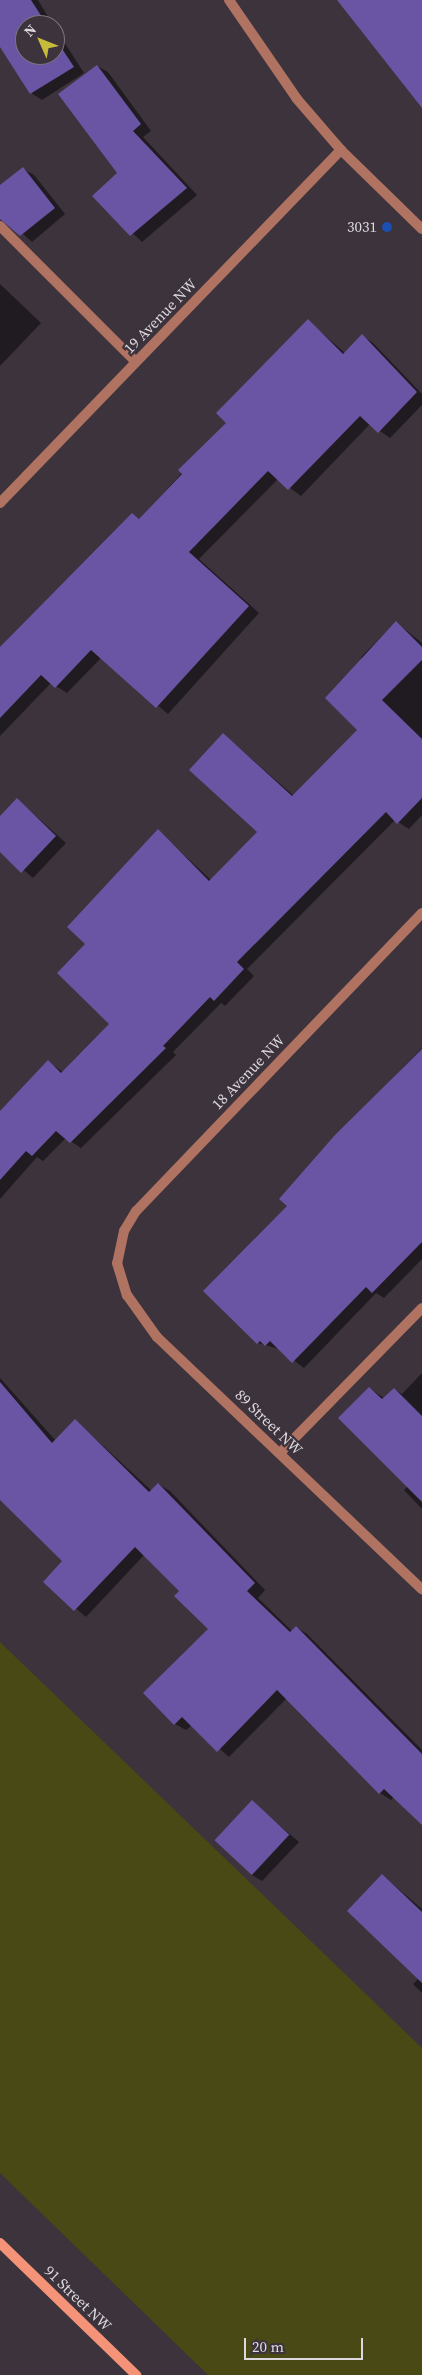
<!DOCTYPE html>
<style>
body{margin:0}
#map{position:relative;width:422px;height:2375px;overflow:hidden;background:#3c333c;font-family:"Source Serif 4",serif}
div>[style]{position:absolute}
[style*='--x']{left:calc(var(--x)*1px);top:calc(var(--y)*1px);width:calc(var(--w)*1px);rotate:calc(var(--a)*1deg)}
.green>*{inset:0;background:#484914}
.shadow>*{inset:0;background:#0007}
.building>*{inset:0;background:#6a55a4;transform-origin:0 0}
.service>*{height:10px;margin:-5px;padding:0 5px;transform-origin:5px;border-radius:5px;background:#b07362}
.minor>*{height:10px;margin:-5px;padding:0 5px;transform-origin:5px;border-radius:5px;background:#b07362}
.tertiary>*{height:10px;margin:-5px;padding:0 5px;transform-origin:5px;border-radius:5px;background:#b07362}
.secondary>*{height:10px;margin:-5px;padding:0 5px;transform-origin:5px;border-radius:5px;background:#f49378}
.dots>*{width:14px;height:14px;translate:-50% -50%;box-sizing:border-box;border:2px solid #3c333c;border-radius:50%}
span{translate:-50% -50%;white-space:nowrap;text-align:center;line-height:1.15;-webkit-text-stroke:4.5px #3c333c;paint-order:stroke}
.poi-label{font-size:15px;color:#ddd8de}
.right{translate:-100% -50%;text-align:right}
.street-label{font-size:15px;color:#ddd8de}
.north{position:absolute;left:15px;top:15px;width:50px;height:50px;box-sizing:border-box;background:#3c333c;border:1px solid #7c757d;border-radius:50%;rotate:314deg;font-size:14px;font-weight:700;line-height:20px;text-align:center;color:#ddd8de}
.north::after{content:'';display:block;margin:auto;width:18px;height:22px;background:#c7bb3c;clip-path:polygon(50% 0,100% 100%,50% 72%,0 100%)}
.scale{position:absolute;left:244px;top:2338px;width:119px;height:22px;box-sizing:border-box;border:2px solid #ddd8de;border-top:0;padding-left:6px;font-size:15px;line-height:18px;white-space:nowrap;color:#ddd8de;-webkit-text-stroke:4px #3c333c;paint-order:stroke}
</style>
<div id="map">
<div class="green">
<div style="clip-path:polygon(0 1642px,422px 2048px,422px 2375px,208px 2375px,0 2173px)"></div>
</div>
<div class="shadow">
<div style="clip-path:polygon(0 0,38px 0,53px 25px,25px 25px,25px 55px,55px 55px,55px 28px,84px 73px,42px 100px,31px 93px,0 44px)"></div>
<div style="clip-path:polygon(338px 0,420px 0,422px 98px,411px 92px)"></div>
<div style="clip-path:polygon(97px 66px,108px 72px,151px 131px,143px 137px,197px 195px,142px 242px,94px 196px,118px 173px)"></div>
<div style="clip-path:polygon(23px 169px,34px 175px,65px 214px,32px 242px,0 213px,0 187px)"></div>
<div style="clip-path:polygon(0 284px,41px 323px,0 366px)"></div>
<div style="clip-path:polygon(308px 321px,345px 353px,362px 336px,373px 343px,422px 394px,422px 405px,390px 438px,370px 424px,301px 496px,278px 479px,199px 559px,259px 613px,168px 714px,101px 658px,67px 693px,51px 683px,0 736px,0 649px,133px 515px,140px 519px,227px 423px)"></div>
<div style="clip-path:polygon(396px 622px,422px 643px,422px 815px,409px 829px,395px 820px,247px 969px,254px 976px,225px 1006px,221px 1003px,173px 1052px,176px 1055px,81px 1148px,66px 1138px,43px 1161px,37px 1157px,0 1199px,0 1113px,48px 1062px,63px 1072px,111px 1024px,87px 944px,158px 831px,211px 880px,259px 832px,223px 734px,294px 796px,359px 730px,361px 657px)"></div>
<div style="clip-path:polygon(18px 800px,66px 843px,33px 878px,0 850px,0 818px)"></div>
<div style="clip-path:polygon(422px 1048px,422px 1259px,384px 1298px,376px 1293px,304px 1368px,279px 1349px,258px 1343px,288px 1206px,336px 1136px)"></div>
<div style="clip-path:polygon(422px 1373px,422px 1509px,404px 1490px,408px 1486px,369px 1388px,384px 1398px,394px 1389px,402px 1394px)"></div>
<div style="clip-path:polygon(0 1378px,56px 1441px,76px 1421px,152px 1491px,158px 1484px,170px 1491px,265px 1590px,258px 1598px,292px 1631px,296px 1627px,307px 1634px,422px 1750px,422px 1824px,394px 1797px,391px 1800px,380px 1793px,287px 1698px,229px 1757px,192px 1725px,186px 1730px,175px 1724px,209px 1629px,181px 1591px,144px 1555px,86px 1617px,45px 1582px,64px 1561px,0 1499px)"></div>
<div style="clip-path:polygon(252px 1802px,299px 1842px,262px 1881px,252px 1875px)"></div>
<div style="clip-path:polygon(382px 1875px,422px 1909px,422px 1993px,413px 1984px,419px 1978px)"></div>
</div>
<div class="building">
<div style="clip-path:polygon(0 0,31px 0,47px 25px,25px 25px,25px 55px,55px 55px,55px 38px,74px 67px,30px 94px,0 47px)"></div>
<div style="clip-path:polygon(337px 0,422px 0,422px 108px)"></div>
<div style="clip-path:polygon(97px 65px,141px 124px,133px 131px,187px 188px,130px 236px,92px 196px,117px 173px,58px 94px)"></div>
<div style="clip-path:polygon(23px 167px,55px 208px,20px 236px,0 219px,0 185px)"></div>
<div style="clip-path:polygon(308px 319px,343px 354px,362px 334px,417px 392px,378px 433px,360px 416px,288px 490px,268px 471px,189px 552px,249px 606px,156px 708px,91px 650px,55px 688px,41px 675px,0 718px,0 647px,132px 513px,139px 519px,182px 474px,178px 470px,226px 423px,216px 413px)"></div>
<div style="clip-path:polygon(396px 621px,422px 647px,422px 660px,382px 700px,422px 739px,422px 798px,397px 824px,386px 812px,237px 962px,244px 969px,214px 1001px,210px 997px,163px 1046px,166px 1048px,70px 1143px,56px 1131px,32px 1156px,26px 1151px,0 1180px,0 1111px,48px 1060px,61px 1073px,109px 1024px,57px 973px,85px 944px,67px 927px,158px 829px,209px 881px,257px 832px,189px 770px,223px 733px,292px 796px,357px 730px,325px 698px)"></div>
<div style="clip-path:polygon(17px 798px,56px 836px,21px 873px,0 852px,0 816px)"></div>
<div style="clip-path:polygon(422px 1049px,422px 1242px,372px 1293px,366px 1287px,292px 1363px,270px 1341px,265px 1346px,260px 1341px,257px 1344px,203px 1291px,287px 1206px,279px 1199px,335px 1135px)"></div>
<div style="clip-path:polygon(0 1382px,52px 1443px,75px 1419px,149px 1492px,158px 1483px,255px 1583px,247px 1591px,290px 1632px,296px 1626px,422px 1754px,422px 1825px,384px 1789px,379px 1794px,277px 1690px,217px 1752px,182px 1717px,174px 1725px,143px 1693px,208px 1629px,174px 1596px,179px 1591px,135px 1547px,74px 1611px,43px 1582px,62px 1561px,0 1500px)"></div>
<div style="clip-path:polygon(369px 1387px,382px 1399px,394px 1388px,422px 1416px,422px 1502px,338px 1418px)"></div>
<div style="left:252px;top:1800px;width:51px;height:55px;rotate:43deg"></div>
<div style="clip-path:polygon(382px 1874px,422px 1912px,422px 1983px,347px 1911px)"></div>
</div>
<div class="service">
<div style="--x:0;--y:226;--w:192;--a:45"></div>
<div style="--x:280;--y:1453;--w:203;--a:-45.6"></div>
</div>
<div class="minor">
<div style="--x:0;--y:503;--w:491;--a:-46"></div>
<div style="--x:422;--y:913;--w:413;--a:133.8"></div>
<div style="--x:136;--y:1211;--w:23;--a:121"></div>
<div style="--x:124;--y:1231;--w:33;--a:102"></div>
<div style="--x:117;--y:1263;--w:34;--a:73"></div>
<div style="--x:127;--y:1295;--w:52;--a:54.5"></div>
<div style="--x:157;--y:1337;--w:366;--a:43.6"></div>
</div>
<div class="tertiary">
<div style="--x:229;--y:0;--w:120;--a:55.5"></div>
<div style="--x:297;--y:99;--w:67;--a:49.2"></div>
<div style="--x:341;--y:150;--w:113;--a:44.3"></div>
</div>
<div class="secondary">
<div style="--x:0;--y:2243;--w:190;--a:44.1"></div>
</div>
<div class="dots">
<div style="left:387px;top:227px;background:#1a4fb4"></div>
</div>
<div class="poi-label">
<span class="right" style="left:377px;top:227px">3031</span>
</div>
<div class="street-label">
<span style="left:160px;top:316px;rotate:-46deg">19 Avenue NW</span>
<span style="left:248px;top:1072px;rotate:-46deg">18 Avenue NW</span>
<span style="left:269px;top:1422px;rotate:44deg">89 Street NW</span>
<span style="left:78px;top:2298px;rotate:44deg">91 Street NW</span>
</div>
<div class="north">N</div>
<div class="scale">20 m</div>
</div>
